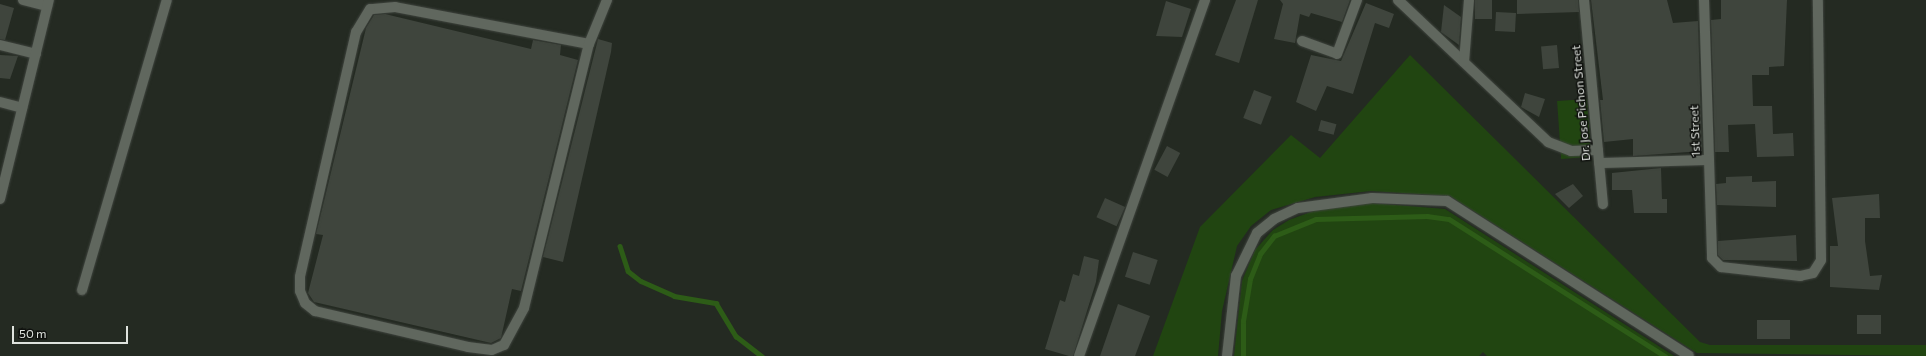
<!DOCTYPE html>
<style>
body{margin:0}
#map{position:relative;width:1926px;height:356px;overflow:hidden;background:#242a22;font-family:Commissioner,sans-serif}
div>[style]{position:absolute}
[style*='--x']{left:calc(var(--x)*1px);top:calc(var(--y)*1px);width:calc(var(--w)*1px);rotate:calc(var(--a)*1deg)}
.green>*{inset:0;background:#214511;transform-origin:0 0}
.stream>*{height:4.5px;margin:-2.25px;padding:0 2.25px;transform-origin:2.25px;border-radius:2.25px;background:#2d5c17}
.building>*{inset:0;background:#3f453d;transform-origin:0 0}
.roads{filter:drop-shadow(0 0 1px #3f443e) drop-shadow(0 0 1px #3f443e)}
.minor>*{height:10px;margin:-5px;padding:0 5px;transform-origin:5px;border-radius:5px;background:#60675e}
span{translate:-50% -50%;white-space:nowrap;text-align:center;line-height:1.15;-webkit-text-stroke:3px #0f110e;paint-order:stroke}
.street-label{font-size:12px;color:#dfe3de}
.scale{position:absolute;left:12px;top:326px;width:116px;height:18px;box-sizing:border-box;border:2px solid #dfe3de;border-top:0;padding-left:5px;font-size:12px;line-height:14px;white-space:nowrap;color:#dfe3de;-webkit-text-stroke:3px #0f110e;paint-order:stroke}
</style>
<div id="map">
<div class="green">
<div style="clip-path:polygon(1410px 55px,1700px 342px,1710px 345px,1926px 345px,1926px 356px,1697px 353px,1450px 196px,1371px 191px,1315px 197px,1271px 210px,1251px 226px,1237px 246px,1222px 311px,1218px 356px,1153px 356px,1200px 227px,1291px 135px,1320px 158px)"></div>
<div style="left:1587px;top:99px;width:58px;height:30px;rotate:86deg"></div>
<div style="clip-path:polygon(1371px 203px,1445px 209px,1674px 356px,1487px 356px,1483px 352px,1479px 356px,1234px 356px,1242px 281px,1255px 250px,1273px 230px,1289px 220px,1319px 209px)"></div>
</div>
<div class="stream">
<div style="--x:620;--y:246;--w:26;--a:72"></div>
<div style="--x:628;--y:271;--w:16;--a:38"></div>
<div style="--x:641;--y:281;--w:36;--a:24"></div>
<div style="--x:674;--y:296;--w:43;--a:9.5"></div>
<div style="--x:716;--y:303;--w:39;--a:59"></div>
<div style="--x:736;--y:336;--w:33;--a:38"></div>
<div style="--x:1243;--y:356;--w:35;--a:-90"></div>
<div style="--x:1243;--y:321;--w:43;--a:-80.5"></div>
<div style="--x:1250;--y:279;--w:27;--a:-68"></div>
<div style="--x:1260;--y:254;--w:23;--a:-52"></div>
<div style="--x:1274;--y:236;--w:45;--a:-22"></div>
<div style="--x:1316;--y:219;--w:111;--a:-1.5"></div>
<div style="--x:1427;--y:216;--w:22;--a:8"></div>
<div style="--x:1449;--y:219;--w:256;--a:32.4"></div>
</div>
<div class="building">
<div style="clip-path:polygon(1236px 0,1258px 0,1239px 63px,1215px 55px)"></div>
<div style="clip-path:polygon(1280px 0,1350px 0,1342px 22px,1311px 13px,1309px 17px,1300px 14px,1295px 43px,1274px 39px,1283px 4px)"></div>
<div style="left:1475px;top:0;width:17px;height:19px"></div>
<div style="clip-path:polygon(1517px 0,1578px 0,1579px 12px,1517px 14px)"></div>
<div style="clip-path:polygon(1591px 0,1667px 0,1673px 23px,1698px 21px,1702px 151px,1633px 156px,1633px 139px,1604px 142px,1600px 100px,1603px 100px)"></div>
<div style="clip-path:polygon(1721px 0,1787px 0,1784px 66px,1769px 67px,1769px 75px,1752px 75px,1753px 106px,1772px 106px,1773px 134px,1793px 133px,1794px 156px,1757px 157px,1755px 124px,1728px 125px,1729px 152px,1715px 152px,1711px 20px,1721px 19px)"></div>
<div style="clip-path:polygon(1166px 1px,1191px 9px,1182px 37px,1156px 36px)"></div>
<div style="clip-path:polygon(1366px 3px,1394px 14px,1389px 28px,1375px 23px,1353px 94px,1327px 86px,1316px 111px,1296px 102px,1311px 55px,1341px 61px)"></div>
<div style="clip-path:polygon(0 4px,14px 8px,5px 40px,0 39px)"></div>
<div style="clip-path:polygon(1444px 5px,1461px 17px,1459px 45px,1441px 32px)"></div>
<div style="left:1496px;top:12px;width:20px;height:19px;rotate:3deg"></div>
<div style="clip-path:polygon(385px 14px,531px 49px,533px 40px,561px 45px,560px 55px,578px 60px,521px 291px,512px 289px,501px 338px,491px 343px,314px 302px,308px 293px,323px 235px,316px 234px,366px 28px,374px 15px)"></div>
<div style="clip-path:polygon(598px 39px,612px 43px,611px 52px,563px 262px,543px 257px)"></div>
<div style="left:1557px;top:45px;width:23px;height:16px;rotate:85deg"></div>
<div style="clip-path:polygon(0 55px,18px 56px,10px 79px,0 78px)"></div>
<div style="left:1254px;top:90px;width:19px;height:30px;rotate:21deg"></div>
<div style="clip-path:polygon(1525px 93px,1545px 99px,1539px 117px,1521px 107px)"></div>
<div style="left:1321px;top:120px;width:16px;height:11px;rotate:15deg"></div>
<div style="left:1167px;top:146px;width:15px;height:27px;rotate:28deg"></div>
<div style="clip-path:polygon(1661px 168px,1662px 199px,1667px 199px,1667px 213px,1634px 213px,1632px 190px,1612px 190px,1612px 173px)"></div>
<div style="clip-path:polygon(1752px 176px,1752px 182px,1776px 181px,1776px 207px,1717px 205px,1716px 184px,1726px 183px,1726px 177px)"></div>
<div style="clip-path:polygon(1573px 184px,1583px 196px,1569px 208px,1555px 194px)"></div>
<div style="clip-path:polygon(1879px 194px,1880px 218px,1865px 218px,1865px 241px,1870px 276px,1882px 275px,1879px 290px,1830px 287px,1830px 246px,1838px 246px,1832px 198px)"></div>
<div style="left:1105px;top:198px;width:22px;height:21px;rotate:24deg"></div>
<div style="clip-path:polygon(1796px 235px,1797px 261px,1723px 260px,1718px 255px,1718px 241px)"></div>
<div style="left:1133px;top:252px;width:26px;height:26px;rotate:18deg"></div>
<div style="clip-path:polygon(1084px 256px,1099px 260px,1096px 282px,1073px 356px,1069px 356px,1045px 349px,1060px 300px,1065px 302px,1073px 274px,1079px 276px)"></div>
<div style="clip-path:polygon(1118px 304px,1150px 316px,1135px 356px,1100px 356px)"></div>
<div style="left:1881px;top:315px;width:19px;height:24px;rotate:90deg"></div>
<div style="left:1790px;top:320px;width:19px;height:33px;rotate:90deg"></div>
</div>
<div class="roads">
<div class="minor">
<div style="--x:23;--y:0;--w:25;--a:14"></div>
<div style="--x:1398;--y:0;--w:207;--a:43.4"></div>
<div style="--x:1548;--y:142;--w:25;--a:21"></div>
<div style="--x:1571;--y:151;--w:27;--a:-2"></div>
<div style="--x:1584;--y:0;--w:205;--a:84.7"></div>
<div style="--x:1704;--y:0;--w:258;--a:88.2"></div>
<div style="--x:1712;--y:258;--w:13;--a:45"></div>
<div style="--x:1721;--y:267;--w:80;--a:6.5"></div>
<div style="--x:1800;--y:276;--w:13;--a:-13"></div>
<div style="--x:1813;--y:273;--w:15;--a:-58"></div>
<div style="--x:1821;--y:260;--w:260;--a:-90.7"></div>
<div style="--x:1302;--y:41;--w:37;--a:20"></div>
<div style="--x:1337;--y:54;--w:58;--a:-69.7"></div>
<div style="--x:589;--y:44;--w:197;--a:-169.2"></div>
<div style="--x:395;--y:7;--w:25;--a:175"></div>
<div style="--x:370;--y:9;--w:27;--a:121"></div>
<div style="--x:356;--y:32;--w:251;--a:102.9"></div>
<div style="--x:300;--y:277;--w:14;--a:90"></div>
<div style="--x:300;--y:291;--w:13;--a:67"></div>
<div style="--x:305;--y:303;--w:13;--a:39"></div>
<div style="--x:315;--y:311;--w:157;--a:13.2"></div>
<div style="--x:468;--y:347;--w:24;--a:7"></div>
<div style="--x:492;--y:350;--w:13;--a:-23"></div>
<div style="--x:504;--y:345;--w:42;--a:-61.6"></div>
<div style="--x:524;--y:308;--w:272;--a:-76.2"></div>
<div style="--x:589;--y:44;--w:48;--a:-67.8"></div>
<div style="--x:0;--y:45;--w:37;--a:14"></div>
<div style="--x:1464;--y:62;--w:62;--a:-85.4"></div>
<div style="--x:0;--y:102;--w:23;--a:15"></div>
<div style="--x:1599;--y:163;--w:110;--a:-1.6"></div>
<div style="--x:0;--y:199;--w:205;--a:-76.2"></div>
<div style="--x:82;--y:290;--w:302;--a:-73.7"></div>
<div style="--x:1079;--y:356;--w:378;--a:-70.5"></div>
<div style="--x:1227;--y:356;--w:81;--a:-83.6"></div>
<div style="--x:1236;--y:276;--w:48;--a:-64"></div>
<div style="--x:1257;--y:233;--w:22;--a:-39"></div>
<div style="--x:1274;--y:219;--w:26;--a:-25"></div>
<div style="--x:1298;--y:208;--w:75;--a:-7.7"></div>
<div style="--x:1372;--y:198;--w:75;--a:2.3"></div>
<div style="--x:1447;--y:201;--w:287;--a:32.6"></div>
</div>
</div>
<div class="street-label">
<span style="left:1581px;top:103px;rotate:-95deg">Dr. Jose Pichon Street</span>
<span style="left:1695px;top:131px;rotate:-92deg">1st Street</span>
</div>
<div class="scale">50 m</div>
</div>
